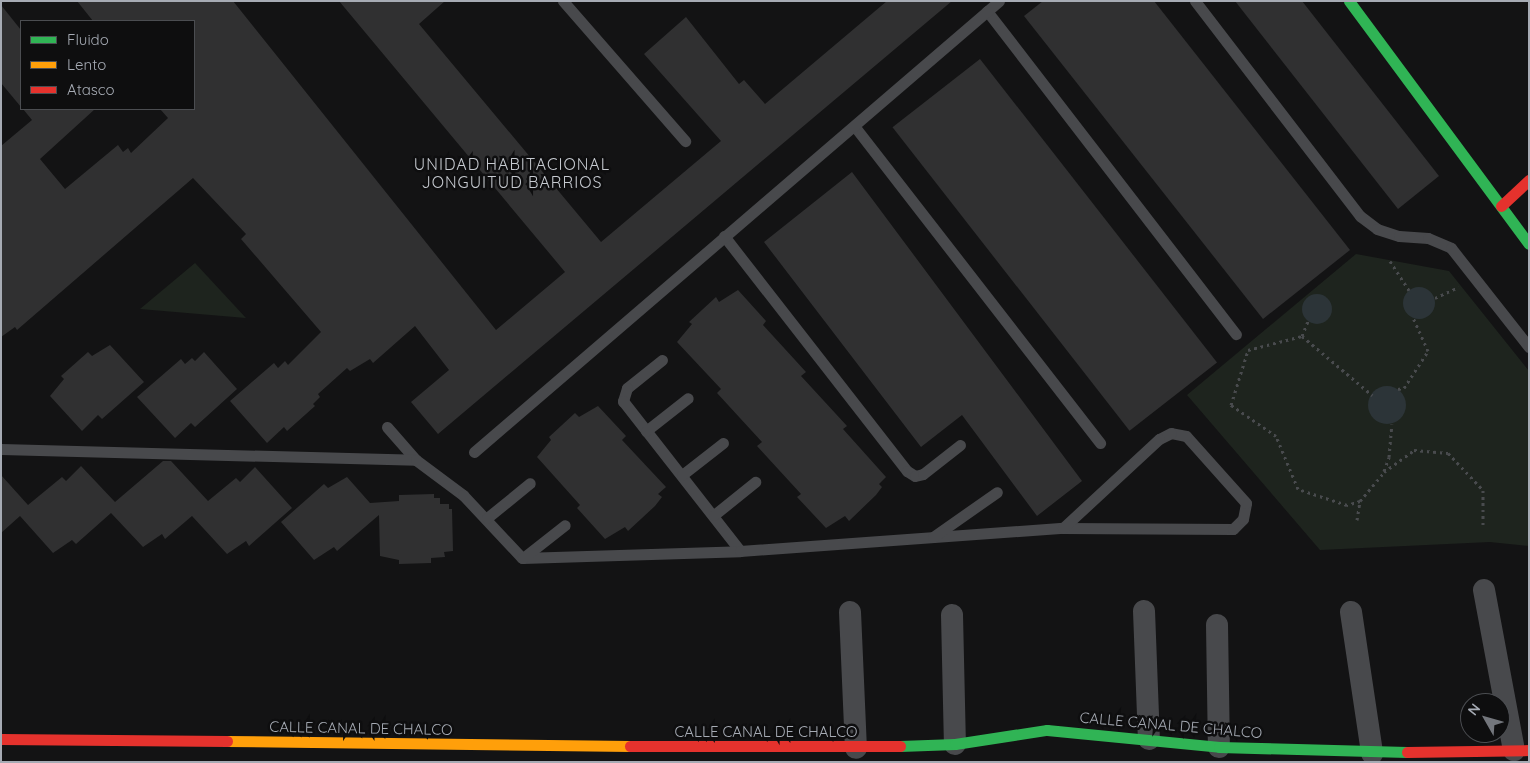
<!DOCTYPE html>
<style>
body{margin:0}
#map{position:relative;width:1530px;height:763px;overflow:hidden;background:#131314;font-family:Quicksand,sans-serif}
div>[style]{position:absolute}
[style*='--x']{left:calc(var(--x)*1px);top:calc(var(--y)*1px);width:calc(var(--w)*1px);rotate:calc(var(--a)*1deg)}
.green>*{inset:0;background:#1e241e}
.water>*{inset:0;background:#2c3438}
.round{border-radius:50%}
.building>*{inset:0;background:#303031;transform-origin:0 0}
.path>*{height:3px;margin-top:-1.5px;transform-origin:0;background:repeating-linear-gradient(90deg,#494b4e 0 2.5px,transparent 0 6.5px)}
.lane>*{height:11px;margin:-5.5px;padding:0 5.5px;transform-origin:5.5px;border-radius:5.5px;background:#48494c}
.street>*{height:22px;margin:-11px;padding:0 11px;transform-origin:11px;border-radius:11px;background:#48494c}
.fast>*{height:11px;margin:-5.5px;padding:0 5.5px;transform-origin:5.5px;border-radius:5.5px;background:#30b455}
.slow>*{height:11px;margin:-5.5px;padding:0 5.5px;transform-origin:5.5px;border-radius:5.5px;background:#ff9f0a}
.jam>*{height:11px;margin:-5.5px;padding:0 5.5px;transform-origin:5.5px;border-radius:5.5px;background:#e5322d}
span{translate:-50% -50%;white-space:nowrap;text-align:center;line-height:1.15;-webkit-text-stroke:5px #0e0e0f;paint-order:stroke}
.street-label{font-size:15px;color:#a6abb4}
.neighbourhood-label{font-size:16px;color:#c6cad0;letter-spacing:1px}
.frame{position:absolute;inset:0;border:2px solid #a6abb4;pointer-events:none}
.legend{position:absolute;left:20px;top:20px;width:175px;height:90px;box-sizing:border-box;background:#0e0e0f;border:1px solid #4b4d51;margin:0;padding:6px 9px;list-style:none;font-size:15px;color:#a6abb4}
.legend li{display:flex;align-items:center;gap:10px;height:25px}
.legend b{width:25px;border:1px solid #4b4d51}
.north{position:absolute;left:1460px;top:693px;width:50px;height:50px;box-sizing:border-box;background:#0e0e0f;border:1px solid #4b4d51;border-radius:50%;rotate:308deg;font-size:14px;font-weight:700;line-height:20px;text-align:center;color:#a6abb4}
.north::after{content:'';display:block;margin:auto;width:18px;height:22px;background:#73767c;clip-path:polygon(50% 0,100% 100%,50% 72%,0 100%)}
</style>
<div id="map">
<div class="green">
<div style="clip-path:polygon(1356px 254px,1449px 271px,1529px 371px,1529px 546px,1490px 542px,1320px 550px,1187px 395px)"></div>
<div style="clip-path:polygon(195px 263px,246px 318px,140px 309px)"></div>
</div>
<div class="water">
<div class="round" style="left:1403px;top:287px;width:32px;height:32px"></div>
<div class="round" style="left:1302px;top:294px;width:30px;height:30px"></div>
<div class="round" style="left:1368px;top:386px;width:38px;height:38px"></div>
</div>
<div class="building">
<div style="clip-path:polygon(77px 1px,233px 1px,496px 330px,565px 272px,339px 1px,445px 1px,419px 24px,601px 242px,721px 141px,644px 54px,686px 17px,739px 84px,744px 80px,765px 104px,887px 1px,952px 1px,438px 434px,411px 402px,449px 370px,415px 326px,373px 363px,370px 359px,350px 371px,347px 368px,318px 394px,320px 397px,313px 404px,315px 406px,287px 431px,284px 427px,267px 443px,230px 401px,274px 363px,278px 368px,285px 361px,288px 365px,321px 332px,241px 239px,246px 234px,193px 178px,17px 330px,15px 327px,1px 337px,1px 146px,32px 120px,23px 109px,95px 109px,40px 159px,65px 189px,118px 145px,123px 152px,128px 148px,131px 153px,168px 118px,160px 109px,194px 109px,194px 21px,93px 21px)"></div>
<div style="clip-path:polygon(1043px 1px,1154px 1px,1350px 250px,1263px 319px,1024px 16px)"></div>
<div style="clip-path:polygon(1235px 1px,1302px 1px,1439px 176px,1398px 209px)"></div>
<div style="clip-path:polygon(1px 5px,21px 30px,21px 107px,1px 83px)"></div>
<div style="left:980px;top:59px;width:385px;height:111px;rotate:52deg"></div>
<div style="clip-path:polygon(852px 172px,1082px 481px,1037px 516px,962px 415px,921px 447px,764px 242px)"></div>
<div style="clip-path:polygon(738px 290px,766px 321px,763px 325px,806px 372px,801px 376px,847px 426px,843px 429px,886px 477px,879px 484px,882px 487px,876px 495px,849px 521px,845px 516px,826px 528px,797px 497px,801px 494px,757px 446px,762px 442px,717px 393px,721px 389px,677px 342px,692px 324px,689px 322px,716px 297px,719px 302px)"></div>
<div style="clip-path:polygon(110px 345px,144px 382px,102px 419px,98px 415px,82px 431px,50px 396px,64px 379px,61px 376px,88px 352px,92px 356px)"></div>
<div style="clip-path:polygon(204px 352px,237px 389px,195px 427px,191px 423px,175px 438px,137px 397px,181px 359px,185px 364px,192px 358px,195px 361px)"></div>
<div style="clip-path:polygon(598px 406px,626px 436px,622px 440px,666px 487px,658px 494px,662px 497px,655px 506px,628px 531px,625px 527px,605px 539px,577px 508px,580px 505px,537px 457px,551px 440px,549px 437px,575px 413px,579px 417px)"></div>
<div style="clip-path:polygon(163px 461px,171px 461px,208px 501px,236px 478px,240px 482px,255px 467px,292px 508px,249px 546px,246px 541px,227px 554px,192px 516px,165px 539px,162px 534px,143px 547px,111px 513px,76px 544px,72px 540px,53px 553px,20px 516px,1px 533px,1px 475px,28px 505px,62px 477px,66px 481px,81px 466px,115px 502px)"></div>
<div style="clip-path:polygon(347px 477px,370px 503px,399px 501px,399px 495px,434px 494px,434px 498px,440px 498px,440px 504px,449px 504px,449px 509px,452px 509px,453px 551px,444px 552px,445px 557px,431px 558px,431px 563px,399px 564px,399px 560px,380px 556px,379px 515px,337px 551px,334px 547px,314px 560px,281px 522px,324px 484px,328px 488px)"></div>
</div>
<div class="path">
<div style="--x:1390;--y:261;--w:35;--a:57"></div>
<div style="--x:1435;--y:298;--w:26;--a:-25"></div>
<div style="--x:1302;--y:336;--w:16;--a:-68"></div>
<div style="--x:1398;--y:389;--w:6;--a:-9"></div>
<div style="--x:1404;--y:388;--w:44;--a:-57"></div>
<div style="--x:1428;--y:351;--w:36;--a:-114"></div>
<div style="--x:1384;--y:471;--w:15;--a:-70"></div>
<div style="--x:1389;--y:457;--w:33;--a:-85"></div>
<div style="--x:1360;--y:501;--w:14;--a:163"></div>
<div style="--x:1347;--y:505;--w:52;--a:-161.9"></div>
<div style="--x:1298;--y:489;--w:57;--a:-112.5"></div>
<div style="--x:1276;--y:436;--w:55;--a:-145.4"></div>
<div style="--x:1231;--y:405;--w:58;--a:-72.8"></div>
<div style="--x:1248;--y:350;--w:56;--a:-14.5"></div>
<div style="--x:1302;--y:336;--w:92;--a:40.1"></div>
<div style="--x:1357;--y:520;--w:19;--a:-81"></div>
<div style="--x:1360;--y:501;--w:38;--a:-50"></div>
<div style="--x:1384;--y:472;--w:37;--a:-36"></div>
<div style="--x:1414;--y:450;--w:34;--a:5"></div>
<div style="--x:1448;--y:453;--w:51;--a:46.6"></div>
<div style="--x:1483;--y:490;--w:35;--a:90"></div>
</div>
<div class="lane">
<div style="--x:563;--y:1;--w:186;--a:48.9"></div>
<div style="--x:1195;--y:1;--w:271;--a:52.5"></div>
<div style="--x:1360;--y:216;--w:21;--a:37"></div>
<div style="--x:1377;--y:229;--w:23;--a:18"></div>
<div style="--x:1399;--y:236;--w:29;--a:4"></div>
<div style="--x:1428;--y:238;--w:25;--a:23"></div>
<div style="--x:1451;--y:248;--w:126;--a:51.8"></div>
<div style="--x:987;--y:11;--w:408;--a:52.4"></div>
<div style="--x:855;--y:127;--w:400;--a:52.2"></div>
<div style="--x:724;--y:236;--w:298;--a:52.1"></div>
<div style="--x:907;--y:471;--w:9;--a:32"></div>
<div style="--x:915;--y:476;--w:8;--a:-14"></div>
<div style="--x:923;--y:474;--w:47;--a:-38.1"></div>
<div style="--x:662;--y:360;--w:45;--a:141.3"></div>
<div style="--x:627;--y:388;--w:14;--a:107"></div>
<div style="--x:623;--y:401;--w:190;--a:52"></div>
<div style="--x:387;--y:427;--w:44;--a:48.7"></div>
<div style="--x:646;--y:431;--w:53;--a:-38.2"></div>
<div style="--x:1;--y:449;--w:415;--a:1.5"></div>
<div style="--x:416;--y:460;--w:59;--a:36.7"></div>
<div style="--x:463;--y:495;--w:86;--a:46.9"></div>
<div style="--x:522;--y:558;--w:218;--a:-1.8"></div>
<div style="--x:740;--y:551;--w:324;--a:-4.1"></div>
<div style="--x:1063;--y:528;--w:170;--a:0.3"></div>
<div style="--x:1233;--y:529;--w:14;--a:-45"></div>
<div style="--x:1243;--y:519;--w:16;--a:-79"></div>
<div style="--x:1246;--y:503;--w:90;--a:-131.8"></div>
<div style="--x:1186;--y:436;--w:15;--a:-169"></div>
<div style="--x:1171;--y:433;--w:13;--a:153"></div>
<div style="--x:1159;--y:439;--w:131;--a:137.2"></div>
<div style="--x:474;--y:452;--w:692;--a:-40.66"></div>
<div style="--x:682;--y:475;--w:52;--a:-38"></div>
<div style="--x:714;--y:515;--w:53;--a:-38.8"></div>
<div style="--x:487;--y:518;--w:55;--a:-39.1"></div>
<div style="--x:933;--y:537;--w:78;--a:-35.1"></div>
<div style="--x:523;--y:558;--w:53;--a:-38.2"></div>
</div>
<div class="street">
<div style="--x:1484;--y:590;--w:163;--a:79.4"></div>
<div style="--x:1144;--y:611;--w:128;--a:87.8"></div>
<div style="--x:850;--y:612;--w:136;--a:87.5"></div>
<div style="--x:1351;--y:612;--w:143;--a:81.5"></div>
<div style="--x:952;--y:615;--w:129;--a:88.7"></div>
<div style="--x:1217;--y:625;--w:122;--a:89.1"></div>
</div>
<div class="fast">
<div style="--x:1349;--y:1;--w:302;--a:53.5"></div>
<div style="--x:900;--y:746;--w:55;--a:-2.1"></div>
<div style="--x:955;--y:744;--w:93;--a:-8.7"></div>
<div style="--x:1047;--y:730;--w:173;--a:5.6"></div>
<div style="--x:1219;--y:747;--w:188;--a:1.5"></div>
</div>
<div class="slow">
<div style="--x:227;--y:741;--w:403;--a:0.7"></div>
</div>
<div class="jam">
<div style="--x:1501;--y:206;--w:38;--a:-43"></div>
<div style="--x:1;--y:739;--w:226;--a:0.5"></div>
<div style="--x:630;--y:746;--w:270;--a:0"></div>
<div style="--x:1407;--y:752;--w:122;--a:-0.9"></div>
</div>
<div class="street-label">
<span style="left:1171px;top:725px;rotate:5deg">CALLE CANAL DE CHALCO</span>
<span style="left:361px;top:728px;rotate:1deg">CALLE CANAL DE CHALCO</span>
<span style="left:766px;top:732px">CALLE CANAL DE CHALCO</span>
</div>
<div class="neighbourhood-label">
<span style="left:512px;top:173px">UNIDAD HABITACIONAL<br>JONGUITUD BARRIOS</span>
</div>
<div class="frame"></div>
<ul class="legend">
<li><b style="height:6px;background:#30b455"></b>Fluido</li>
<li><b style="height:6px;background:#ff9f0a"></b>Lento</li>
<li><b style="height:6px;background:#e5322d"></b>Atasco</li>
</ul>
<div class="north">N</div>
</div>
